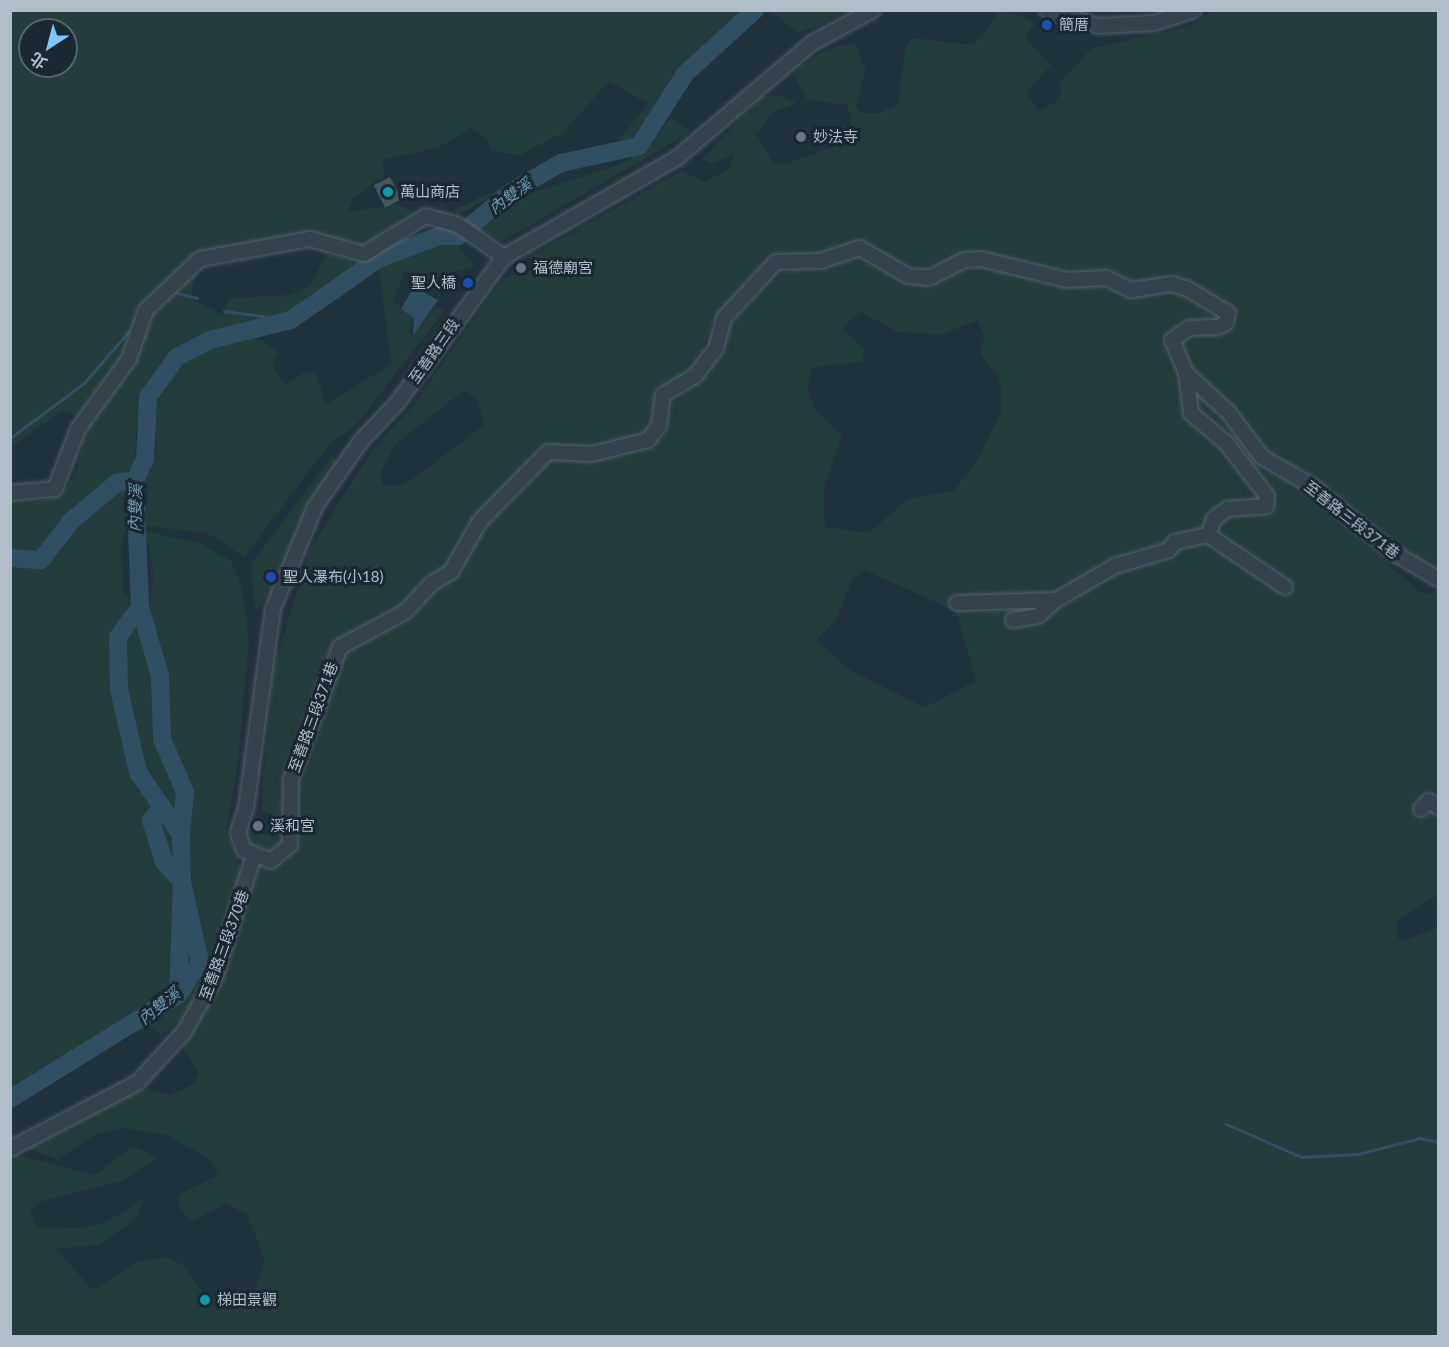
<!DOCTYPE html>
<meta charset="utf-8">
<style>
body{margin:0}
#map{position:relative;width:1449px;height:1347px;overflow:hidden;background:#20323c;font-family:Lato,"Noto Sans TC",sans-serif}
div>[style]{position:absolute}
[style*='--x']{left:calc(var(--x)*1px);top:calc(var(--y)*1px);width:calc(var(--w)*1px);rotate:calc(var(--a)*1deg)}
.green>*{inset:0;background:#223d3b}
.water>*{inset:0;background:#314f63}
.stream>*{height:3px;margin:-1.5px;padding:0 1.5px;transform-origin:1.5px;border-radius:1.5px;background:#314f63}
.river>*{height:18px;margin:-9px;padding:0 9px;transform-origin:9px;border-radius:9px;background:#314f63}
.building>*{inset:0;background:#445863;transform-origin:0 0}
.roads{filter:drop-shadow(0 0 2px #52616a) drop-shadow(0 0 2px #52616a)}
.minor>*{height:14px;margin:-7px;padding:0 7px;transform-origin:7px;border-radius:7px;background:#34434c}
.dots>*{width:16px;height:16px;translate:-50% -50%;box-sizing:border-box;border:3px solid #192831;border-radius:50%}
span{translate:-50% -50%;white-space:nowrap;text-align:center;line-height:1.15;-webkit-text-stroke:6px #192831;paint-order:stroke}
.poi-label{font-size:15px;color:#afbec8}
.left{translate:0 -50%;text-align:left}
.right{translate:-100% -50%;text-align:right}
.street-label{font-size:15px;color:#afbec8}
.water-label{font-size:16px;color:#6d96af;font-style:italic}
.frame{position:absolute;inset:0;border:12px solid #afbec8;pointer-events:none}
.north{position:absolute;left:18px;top:18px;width:60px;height:60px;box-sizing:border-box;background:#192831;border:2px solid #55646d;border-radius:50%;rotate:216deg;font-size:16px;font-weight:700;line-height:24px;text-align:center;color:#afbec8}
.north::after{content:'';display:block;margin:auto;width:21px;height:27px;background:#7dc9ff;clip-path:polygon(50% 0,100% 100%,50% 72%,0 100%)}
</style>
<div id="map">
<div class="green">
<div style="clip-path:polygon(evenodd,11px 11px,746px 11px,683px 69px,636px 135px,608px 161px,520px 180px,456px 216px,455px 209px,575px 152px,617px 142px,648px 104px,609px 81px,563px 133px,520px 155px,490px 151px,488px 140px,472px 128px,437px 148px,381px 160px,385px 174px,353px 199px,347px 212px,397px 204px,416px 213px,371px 243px,357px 247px,317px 233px,200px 257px,154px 292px,132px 326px,123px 354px,81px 418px,63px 411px,11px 447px,11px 11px,30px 30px,66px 30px,66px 66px,30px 66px,30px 30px)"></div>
<div style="clip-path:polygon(770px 11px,856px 11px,798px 33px)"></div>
<div style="clip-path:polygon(evenodd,1213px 11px,1438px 11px,1438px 577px,1262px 451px,1229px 406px,1185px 363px,1177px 345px,1187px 335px,1235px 329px,1239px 317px,1222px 302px,1173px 279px,1133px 283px,1104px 271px,1074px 272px,971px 253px,926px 269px,898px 264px,853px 244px,819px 255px,779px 255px,764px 262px,715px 318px,694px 369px,654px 391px,653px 419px,643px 435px,583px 448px,541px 447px,469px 524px,453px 562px,386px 618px,358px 628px,334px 648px,285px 783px,288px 839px,274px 852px,250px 845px,246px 830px,266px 834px,273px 815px,261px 810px,273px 669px,310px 549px,373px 449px,411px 408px,502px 279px,538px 264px,533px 255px,681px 171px,706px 182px,729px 168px,735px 154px,711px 164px,702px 159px,762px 96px,784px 96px,796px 103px,773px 113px,756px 134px,772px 161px,783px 165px,842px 143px,852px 122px,847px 105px,807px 100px,794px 76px,796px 69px,825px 50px,855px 43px,866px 70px,856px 105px,860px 113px,881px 113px,898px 103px,905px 49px,912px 38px,974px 45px,1000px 11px,1012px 13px,1035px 22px,1025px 37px,1051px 65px,1026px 93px,1040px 111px,1054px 103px,1061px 93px,1060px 81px,1092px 48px,1188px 27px,1213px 11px,465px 390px,478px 401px,484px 425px,418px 475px,400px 485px,383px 485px,380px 472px,396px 444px,465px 390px)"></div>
<div style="clip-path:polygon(671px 118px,691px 132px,501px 242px,478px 228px,477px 222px,518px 197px,621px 164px,642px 151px)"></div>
<div style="clip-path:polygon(evenodd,438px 242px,456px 242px,475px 267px,425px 280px,405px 271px,393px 301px,413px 317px,409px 333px,413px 335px,436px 306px,444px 311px,357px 424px,329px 445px,244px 557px,207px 533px,138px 525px,148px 501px,146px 471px,157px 450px,154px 420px,137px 425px,134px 465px,125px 475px,127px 526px,121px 544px,123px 591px,132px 600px,113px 633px,119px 637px,138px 625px,150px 606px,154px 576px,149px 546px,138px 542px,141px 530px,199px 543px,231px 560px,242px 590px,249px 641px,237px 771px,226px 829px,242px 871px,220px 944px,185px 1016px,161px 1035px,151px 1027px,104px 1044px,11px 1106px,11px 498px,37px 502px,66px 490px,78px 467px,85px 432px,146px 321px,199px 265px,190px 298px,223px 315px,229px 298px,291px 295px,311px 284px,326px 254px,371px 263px,438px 242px,379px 268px,391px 364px,326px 405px,316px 372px,303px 373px,286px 385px,272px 366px,279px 352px,262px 340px,234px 332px,232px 326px,244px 322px,290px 323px,340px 299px,379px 268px)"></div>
<div style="clip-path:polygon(evenodd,849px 253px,913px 283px,984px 265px,1182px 291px,1220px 316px,1217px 321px,1180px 325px,1169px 333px,1173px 361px,1193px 388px,1421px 593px,1432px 594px,1438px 588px,1438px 894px,1397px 922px,1397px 937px,1403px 941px,1438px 927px,1438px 1336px,11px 1336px,10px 1153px,95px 1175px,132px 1146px,158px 1157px,122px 1181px,40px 1202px,30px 1211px,37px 1227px,82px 1228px,108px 1221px,142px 1199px,138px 1217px,100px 1245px,56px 1249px,93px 1290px,138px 1262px,165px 1257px,182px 1264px,206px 1296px,244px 1302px,253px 1296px,265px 1261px,248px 1216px,226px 1203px,191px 1222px,178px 1205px,180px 1194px,216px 1176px,217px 1168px,205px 1156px,166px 1135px,124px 1128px,96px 1134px,57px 1160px,24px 1146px,139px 1088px,170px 1095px,193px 1084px,199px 1073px,179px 1042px,218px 981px,260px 865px,286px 862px,300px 844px,293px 793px,337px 660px,349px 645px,415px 611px,477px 531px,548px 458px,654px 446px,667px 432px,668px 408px,703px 378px,720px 356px,727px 329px,773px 276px,849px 253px,861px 312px,897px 332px,940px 335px,977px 321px,984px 336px,980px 355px,998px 376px,1001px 390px,1001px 412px,978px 460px,953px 491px,908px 498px,869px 533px,825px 527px,824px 489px,842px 435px,817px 411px,807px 389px,812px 368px,862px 361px,865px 349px,842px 328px,861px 312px,849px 253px,865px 570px,956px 612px,976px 680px,925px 707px,849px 669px,817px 640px,837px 618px,852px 580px,865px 570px)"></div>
<div style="clip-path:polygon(333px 454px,338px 464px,305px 515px,271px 592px,255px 612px,251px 564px)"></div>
</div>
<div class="water">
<div style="clip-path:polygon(414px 287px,438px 300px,413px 336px,414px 318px,401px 309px)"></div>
</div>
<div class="stream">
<div style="--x:173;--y:292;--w:25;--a:14"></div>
<div style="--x:224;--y:311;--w:68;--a:7.7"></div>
<div style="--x:10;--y:438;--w:92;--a:-36.6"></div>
<div style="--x:84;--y:383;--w:69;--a:-49.1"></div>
<div style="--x:1226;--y:1124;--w:82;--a:23.7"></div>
<div style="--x:1301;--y:1157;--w:57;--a:-3"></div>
<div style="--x:1358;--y:1154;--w:64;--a:-14.5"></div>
<div style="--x:1420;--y:1138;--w:18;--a:13"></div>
</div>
<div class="river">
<div style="--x:10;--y:558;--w:31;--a:4"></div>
<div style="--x:41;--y:560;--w:49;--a:-52.4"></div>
<div style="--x:71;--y:521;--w:61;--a:-39.7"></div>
<div style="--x:118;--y:482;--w:17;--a:-3"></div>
<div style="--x:140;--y:607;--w:72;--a:73.8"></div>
<div style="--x:160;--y:676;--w:63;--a:88.2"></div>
<div style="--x:162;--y:739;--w:58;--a:66.5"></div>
<div style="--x:185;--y:792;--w:43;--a:95.3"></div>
<div style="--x:162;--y:807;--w:17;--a:130"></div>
<div style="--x:151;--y:820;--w:44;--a:72.8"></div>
<div style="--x:164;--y:862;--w:27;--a:48"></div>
<div style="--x:182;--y:882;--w:113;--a:92"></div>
<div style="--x:10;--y:1099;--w:198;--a:-31.8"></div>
<div style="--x:178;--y:995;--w:40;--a:-56"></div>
<div style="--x:200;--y:962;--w:82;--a:-102.7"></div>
<div style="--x:182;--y:882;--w:47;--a:-91.2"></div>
<div style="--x:181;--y:835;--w:76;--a:-124.3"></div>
<div style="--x:138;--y:772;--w:85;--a:-102.9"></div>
<div style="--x:119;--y:689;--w:52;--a:-91.1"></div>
<div style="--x:118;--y:637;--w:37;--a:-54"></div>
<div style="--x:140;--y:607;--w:126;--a:-92.3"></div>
<div style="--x:135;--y:481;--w:24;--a:-66"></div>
<div style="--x:145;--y:459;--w:62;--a:-87.2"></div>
<div style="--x:148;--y:397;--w:49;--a:-54.1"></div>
<div style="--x:177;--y:357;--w:37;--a:-27"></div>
<div style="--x:210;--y:340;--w:83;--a:-13.9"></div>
<div style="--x:291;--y:320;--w:106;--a:-35"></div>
<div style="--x:378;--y:259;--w:65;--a:-20.7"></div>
<div style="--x:439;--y:236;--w:19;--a:0"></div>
<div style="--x:458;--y:236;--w:74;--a:-39.5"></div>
<div style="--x:515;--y:189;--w:53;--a:-29.5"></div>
<div style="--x:561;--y:163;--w:80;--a:-12.3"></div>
<div style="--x:639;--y:146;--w:85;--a:-57.4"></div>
<div style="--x:685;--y:74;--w:95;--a:-42.4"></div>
</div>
<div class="building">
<div style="left:390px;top:177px;width:25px;height:18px;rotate:63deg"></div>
</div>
<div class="roads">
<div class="minor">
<div style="--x:873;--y:10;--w:69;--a:151.6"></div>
<div style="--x:812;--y:43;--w:177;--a:139.6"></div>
<div style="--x:677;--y:158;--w:199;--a:150.2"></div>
<div style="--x:504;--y:257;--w:180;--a:126.2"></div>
<div style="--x:398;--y:402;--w:54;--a:133.5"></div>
<div style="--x:361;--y:441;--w:80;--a:124.9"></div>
<div style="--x:315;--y:507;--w:110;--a:112.4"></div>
<div style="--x:273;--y:609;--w:201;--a:97.7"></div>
<div style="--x:246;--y:808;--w:26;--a:108"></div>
<div style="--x:238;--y:833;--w:18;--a:71"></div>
<div style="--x:244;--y:850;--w:29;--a:22"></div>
<div style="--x:271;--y:861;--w:25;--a:-40"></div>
<div style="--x:290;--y:845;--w:66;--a:-89.1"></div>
<div style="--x:291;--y:779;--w:141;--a:-69.6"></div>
<div style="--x:340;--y:647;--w:74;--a:-28.3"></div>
<div style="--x:405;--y:612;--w:40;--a:-47"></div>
<div style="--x:432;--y:583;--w:22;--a:-30"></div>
<div style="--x:451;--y:572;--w:59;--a:-60.4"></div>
<div style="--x:480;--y:521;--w:97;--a:-45.4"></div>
<div style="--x:548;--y:452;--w:44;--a:2.6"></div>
<div style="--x:592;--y:454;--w:58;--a:-14"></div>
<div style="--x:648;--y:440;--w:18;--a:-52"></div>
<div style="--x:659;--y:426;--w:31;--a:-83"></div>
<div style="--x:663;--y:395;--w:37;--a:-31"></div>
<div style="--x:695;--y:376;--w:35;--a:-53"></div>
<div style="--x:716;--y:348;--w:31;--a:-75"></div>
<div style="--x:724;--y:318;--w:76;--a:-47.1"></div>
<div style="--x:776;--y:262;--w:44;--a:-1.3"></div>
<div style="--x:820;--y:261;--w:42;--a:-18"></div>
<div style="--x:860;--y:248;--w:56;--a:30.3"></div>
<div style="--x:908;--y:276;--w:21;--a:5"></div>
<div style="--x:929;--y:278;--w:39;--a:-27"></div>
<div style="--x:964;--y:260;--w:17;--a:-3"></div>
<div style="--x:981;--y:259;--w:89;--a:13.7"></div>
<div style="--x:1067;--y:280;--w:39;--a:-3"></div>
<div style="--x:1106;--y:278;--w:28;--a:26"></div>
<div style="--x:1131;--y:290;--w:40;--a:-8.5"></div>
<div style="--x:1171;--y:284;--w:16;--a:15"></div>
<div style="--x:1186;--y:288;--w:49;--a:30.8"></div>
<div style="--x:1228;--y:313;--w:10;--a:101"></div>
<div style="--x:1226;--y:323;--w:9;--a:153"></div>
<div style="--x:1218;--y:327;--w:29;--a:178"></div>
<div style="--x:1189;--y:328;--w:21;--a:145"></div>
<div style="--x:1172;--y:340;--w:36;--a:67"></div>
<div style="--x:1186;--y:373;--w:59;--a:42.9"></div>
<div style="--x:1229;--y:413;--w:55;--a:53.1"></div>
<div style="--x:1262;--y:457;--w:58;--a:30.1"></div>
<div style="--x:1312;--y:486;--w:104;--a:39.5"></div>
<div style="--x:1392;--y:552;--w:53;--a:30.4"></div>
<div style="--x:1047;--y:10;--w:54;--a:17.1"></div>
<div style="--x:1099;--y:26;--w:55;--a:-3.1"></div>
<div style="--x:1154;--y:23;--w:42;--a:-18"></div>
<div style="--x:10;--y:493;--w:45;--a:-5.1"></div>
<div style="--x:55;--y:489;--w:64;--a:-69"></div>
<div style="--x:78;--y:429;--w:87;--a:-53.9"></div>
<div style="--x:129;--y:359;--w:52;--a:-70.9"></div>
<div style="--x:146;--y:310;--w:74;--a:-43.4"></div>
<div style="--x:200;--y:259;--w:112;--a:-10.3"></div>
<div style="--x:310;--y:239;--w:56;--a:15.5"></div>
<div style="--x:364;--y:254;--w:73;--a:-31.5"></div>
<div style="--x:426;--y:216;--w:33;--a:16"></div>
<div style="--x:458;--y:225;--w:56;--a:34.8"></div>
<div style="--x:1208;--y:535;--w:93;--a:34"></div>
<div style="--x:957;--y:603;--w:99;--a:-1.7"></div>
<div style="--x:1056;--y:600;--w:68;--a:-30"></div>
<div style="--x:1115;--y:566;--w:56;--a:-16.5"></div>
<div style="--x:1169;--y:550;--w:10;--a:-53"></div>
<div style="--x:1175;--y:542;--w:34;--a:-12"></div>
<div style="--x:1208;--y:535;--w:17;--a:-69"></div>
<div style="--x:1214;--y:519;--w:16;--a:-38"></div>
<div style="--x:1227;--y:509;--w:39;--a:-4"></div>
<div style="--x:1266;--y:506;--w:10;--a:-84"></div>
<div style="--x:1267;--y:496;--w:66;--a:-127.6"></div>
<div style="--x:1227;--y:444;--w:48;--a:-139.3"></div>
<div style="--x:1191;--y:413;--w:40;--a:-97.1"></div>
<div style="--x:1013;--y:620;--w:25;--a:-9"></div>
<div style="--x:1038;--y:616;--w:24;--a:-42"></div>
<div style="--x:1421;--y:809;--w:11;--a:-45"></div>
<div style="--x:1429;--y:801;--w:11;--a:34"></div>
<div style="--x:10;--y:1149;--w:143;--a:-27.5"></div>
<div style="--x:137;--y:1083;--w:69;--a:-47.3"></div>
<div style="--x:184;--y:1032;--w:62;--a:-60.1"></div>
<div style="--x:215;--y:978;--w:126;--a:-72.4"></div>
</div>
</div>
<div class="dots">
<div style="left:1047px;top:25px;background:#1a4fb4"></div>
<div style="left:801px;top:137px;background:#6b7280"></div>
<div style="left:388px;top:192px;background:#0f9aa8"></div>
<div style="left:521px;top:268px;background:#6b7280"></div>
<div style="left:468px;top:283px;background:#1a4fb4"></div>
<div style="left:271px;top:577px;background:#1a4fb4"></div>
<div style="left:258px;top:826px;background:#6b7280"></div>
<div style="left:205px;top:1300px;background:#0f9aa8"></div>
</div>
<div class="poi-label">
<span class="left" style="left:1059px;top:25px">簡厝</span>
<span class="left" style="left:813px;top:137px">妙法寺</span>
<span class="left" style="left:400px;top:192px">萬山商店</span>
<span class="left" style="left:533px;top:268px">福德廟宮</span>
<span class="right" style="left:456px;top:283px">聖人橋</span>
<span class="left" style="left:283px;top:577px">聖人瀑布(小18)</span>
<span class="left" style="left:270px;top:826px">溪和宮</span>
<span class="left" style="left:217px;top:1300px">梯田景觀</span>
</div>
<div class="street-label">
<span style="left:434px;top:351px;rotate:-55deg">至善路三段</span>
<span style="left:1352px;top:520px;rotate:38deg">至善路三段371巷</span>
<span style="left:313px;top:717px;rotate:-70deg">至善路三段371巷</span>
<span style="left:224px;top:945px;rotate:-70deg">至善路三段370巷</span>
</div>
<div class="water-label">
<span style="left:510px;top:196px;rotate:-36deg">內雙溪</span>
<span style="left:135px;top:508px;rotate:-88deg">內雙溪</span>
<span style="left:159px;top:1006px;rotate:-39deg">內雙溪</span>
</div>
<div class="frame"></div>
<div class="north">北</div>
</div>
